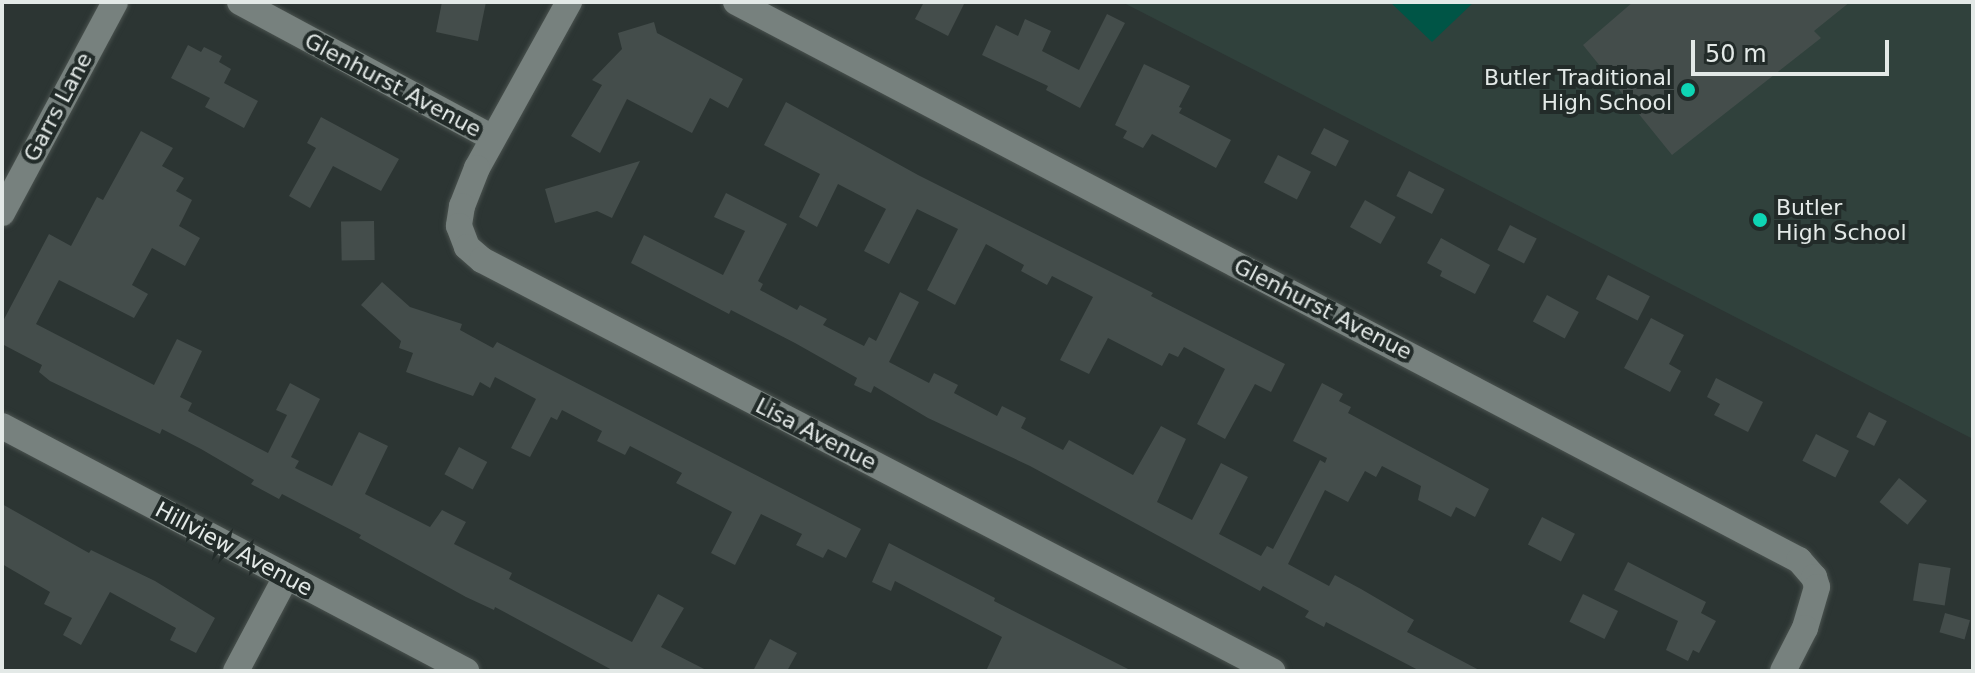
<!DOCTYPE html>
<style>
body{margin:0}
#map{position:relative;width:1975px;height:673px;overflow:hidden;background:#2c3533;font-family:"DejaVu Sans",sans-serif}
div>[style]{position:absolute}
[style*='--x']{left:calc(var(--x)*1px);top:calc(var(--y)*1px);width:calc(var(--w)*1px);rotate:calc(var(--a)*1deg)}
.built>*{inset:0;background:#30413c}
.green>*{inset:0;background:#005546}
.building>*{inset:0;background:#444d4b;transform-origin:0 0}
.roads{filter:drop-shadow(0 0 2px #4a524f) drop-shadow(0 0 2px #4a524f)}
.minor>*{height:26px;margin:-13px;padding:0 13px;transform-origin:13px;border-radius:13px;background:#77817e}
.dots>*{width:22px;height:22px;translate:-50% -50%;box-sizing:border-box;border:4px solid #222b29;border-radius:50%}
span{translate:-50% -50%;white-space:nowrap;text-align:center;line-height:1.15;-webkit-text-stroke:8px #222b29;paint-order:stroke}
.poi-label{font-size:22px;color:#e3e9e7}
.right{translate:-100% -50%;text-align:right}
.left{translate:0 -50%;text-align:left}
.street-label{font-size:22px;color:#e3e9e7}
.frame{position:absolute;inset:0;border:4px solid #e3e9e7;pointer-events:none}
.scale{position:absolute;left:1691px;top:40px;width:198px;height:36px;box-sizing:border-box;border:4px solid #e3e9e7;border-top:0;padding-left:10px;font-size:24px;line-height:28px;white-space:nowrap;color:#e3e9e7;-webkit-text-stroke:6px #222b29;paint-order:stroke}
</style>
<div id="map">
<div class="built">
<div style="clip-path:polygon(1122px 2px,1973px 2px,1973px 439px)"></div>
</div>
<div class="green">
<div style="clip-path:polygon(1390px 2px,1474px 2px,1432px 42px)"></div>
</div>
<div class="building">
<div style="clip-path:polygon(442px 2px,486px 2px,478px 41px,436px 32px)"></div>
<div style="clip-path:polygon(924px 2px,965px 2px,948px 36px,915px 19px)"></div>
<div style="clip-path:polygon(1633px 2px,1850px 2px,1814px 31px,1821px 38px,1672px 155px,1583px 45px)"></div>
<div style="clip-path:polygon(1107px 14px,1125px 23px,1080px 108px,1046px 90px,1048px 86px,982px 55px,996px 25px,1018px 36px,1025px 19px,1051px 31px,1042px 51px,1079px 70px)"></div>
<div style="clip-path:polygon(654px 22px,657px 33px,743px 79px,728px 108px,710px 98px,692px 133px,627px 99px,600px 153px,571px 136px,602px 85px,592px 80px,622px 49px,618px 33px)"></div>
<div style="clip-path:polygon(188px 45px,201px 52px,204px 47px,222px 56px,219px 62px,231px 69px,224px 83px,258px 101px,244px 128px,205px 107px,210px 98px,171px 78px)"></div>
<div style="clip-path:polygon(1144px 64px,1190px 86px,1179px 107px,1182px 108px,1179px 113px,1231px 140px,1216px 168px,1152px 134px,1143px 148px,1123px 138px,1127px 131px,1115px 125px)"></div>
<div style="clip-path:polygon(786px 102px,918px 175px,1153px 293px,1151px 296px,1285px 364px,1271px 392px,1255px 384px,1225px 439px,1197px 424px,1225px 369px,1184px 347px,1178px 357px,1169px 353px,1162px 366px,1108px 338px,1089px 374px,1060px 360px,1093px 297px,1052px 276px,1047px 285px,1021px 271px,1024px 265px,986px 244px,955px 305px,927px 290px,958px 229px,917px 209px,889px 264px,864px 251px,886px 209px,838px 184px,817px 227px,799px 217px,820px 174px,764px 145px)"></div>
<div style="clip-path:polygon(321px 117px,399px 159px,381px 191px,333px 166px,310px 208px,289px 196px,316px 148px,307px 143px)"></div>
<div style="left:1324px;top:128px;width:28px;height:29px;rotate:27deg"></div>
<div style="clip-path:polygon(141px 131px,173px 148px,162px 166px,184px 178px,176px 191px,192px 200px,179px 226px,200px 238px,185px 266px,152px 248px,132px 285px,148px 294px,134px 318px,59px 280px,36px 324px,154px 385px,177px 339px,202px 351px,180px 397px,192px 403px,188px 411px,268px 453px,287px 415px,276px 410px,290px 383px,320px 399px,291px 457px,299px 461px,295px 468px,332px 486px,359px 432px,388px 446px,365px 494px,430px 527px,442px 510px,466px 522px,454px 544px,512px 573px,509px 579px,632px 642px,658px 594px,684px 608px,661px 647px,708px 671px,614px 671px,495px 607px,494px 610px,466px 597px,359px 538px,361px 535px,282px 494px,279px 499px,251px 484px,254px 480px,201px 449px,162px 429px,160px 434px,50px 381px,39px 372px,42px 365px,2px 344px,2px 323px,49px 234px,71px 246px,97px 197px,103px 200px)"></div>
<div style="left:1278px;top:155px;width:37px;height:31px;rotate:27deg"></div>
<div style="clip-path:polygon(640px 161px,612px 218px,597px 211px,555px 223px,545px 189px)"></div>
<div style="left:1409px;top:171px;width:40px;height:28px;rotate:27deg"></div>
<div style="clip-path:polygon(726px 193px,787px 224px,758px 281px,763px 284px,760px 290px,797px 310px,800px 305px,827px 319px,823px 325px,864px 346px,869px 337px,876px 341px,900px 292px,919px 302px,889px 362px,929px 383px,934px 373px,958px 385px,954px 393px,997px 416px,1002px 406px,1026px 418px,1021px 428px,1063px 450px,1069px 440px,1133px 475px,1161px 426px,1186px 439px,1157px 502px,1192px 520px,1221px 463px,1248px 477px,1219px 534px,1261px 556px,1267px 546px,1273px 549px,1320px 460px,1325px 463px,1327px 458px,1293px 441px,1322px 383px,1343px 394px,1339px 401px,1351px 407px,1348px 413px,1489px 489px,1475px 517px,1456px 507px,1451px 517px,1418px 500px,1421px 486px,1382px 466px,1376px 477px,1365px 471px,1348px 502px,1325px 490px,1288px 564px,1329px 586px,1335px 575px,1361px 589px,1414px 620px,1407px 632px,1481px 671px,1420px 671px,1326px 622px,1324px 627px,1305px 617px,1309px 611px,1263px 586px,1260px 591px,1030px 466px,928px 418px,874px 386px,871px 393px,854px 385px,857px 378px,795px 343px,731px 310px,729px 314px,631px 263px,644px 235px,723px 275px,745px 231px,714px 217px)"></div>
<div style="left:1365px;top:200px;width:35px;height:31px;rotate:29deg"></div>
<div style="left:374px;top:221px;width:39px;height:33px;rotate:89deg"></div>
<div style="left:1510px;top:225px;width:30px;height:28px;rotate:27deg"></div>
<div style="clip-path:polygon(1441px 238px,1490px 265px,1475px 294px,1440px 276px,1442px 271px,1427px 263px)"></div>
<div style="left:1608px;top:275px;width:47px;height:27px;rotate:27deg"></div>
<div style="clip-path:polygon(382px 282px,410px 307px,462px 324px,460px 330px,493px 348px,497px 342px,861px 529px,846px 558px,828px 549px,823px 558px,796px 545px,802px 534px,761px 514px,735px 565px,711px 553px,732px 512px,676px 483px,682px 473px,630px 446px,625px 455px,597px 441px,602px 431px,562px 410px,557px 420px,551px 417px,530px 457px,511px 448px,536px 399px,495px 377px,490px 388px,480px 382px,473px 396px,406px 372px,413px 353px,399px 348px,401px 341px,361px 305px)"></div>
<div style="left:1547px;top:295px;width:36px;height:30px;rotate:28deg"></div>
<div style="clip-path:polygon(1651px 318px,1684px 335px,1669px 364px,1681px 371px,1670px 392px,1624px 368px)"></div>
<div style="clip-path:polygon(1716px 378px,1763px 402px,1748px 432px,1714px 415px,1720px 404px,1707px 397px)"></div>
<div style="left:1869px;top:412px;width:20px;height:28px;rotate:27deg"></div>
<div style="left:1816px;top:434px;width:37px;height:30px;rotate:27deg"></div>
<div style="left:459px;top:447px;width:32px;height:31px;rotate:28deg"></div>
<div style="left:1899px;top:478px;width:36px;height:31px;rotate:39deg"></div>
<div style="clip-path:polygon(2px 504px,89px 553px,91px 550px,155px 581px,215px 618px,196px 653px,170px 640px,176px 628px,110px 592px,81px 645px,63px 635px,72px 618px,44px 604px,50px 592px,2px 564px)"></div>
<div style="left:1542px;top:517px;width:37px;height:31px;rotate:27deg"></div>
<div style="clip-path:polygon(889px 543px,995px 598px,994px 601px,1132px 671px,986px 671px,1002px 637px,895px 581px,891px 591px,872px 582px)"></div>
<div style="clip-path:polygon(1628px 562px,1706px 602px,1701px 613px,1716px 621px,1699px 653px,1693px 650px,1688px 661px,1666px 650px,1678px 621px,1614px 590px)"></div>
<div style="left:1919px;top:563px;width:32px;height:38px;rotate:9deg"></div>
<div style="left:1583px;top:594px;width:39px;height:31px;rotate:26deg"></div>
<div style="left:1945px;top:613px;width:26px;height:20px;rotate:16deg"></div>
<div style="clip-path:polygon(770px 639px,797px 653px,787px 671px,753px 671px)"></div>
</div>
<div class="roads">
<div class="minor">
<div style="--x:240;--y:2;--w:287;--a:28.3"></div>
<div style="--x:569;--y:2;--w:190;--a:119"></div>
<div style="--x:477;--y:168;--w:41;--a:111.5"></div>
<div style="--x:462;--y:206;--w:20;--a:99"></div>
<div style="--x:459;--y:226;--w:22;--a:69"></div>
<div style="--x:467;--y:247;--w:20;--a:41"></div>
<div style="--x:482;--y:260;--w:891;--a:27.49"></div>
<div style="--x:736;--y:2;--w:1201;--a:27.7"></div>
<div style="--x:1799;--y:560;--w:23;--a:49"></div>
<div style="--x:1814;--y:577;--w:10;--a:73"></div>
<div style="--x:1817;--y:587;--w:43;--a:106.3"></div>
<div style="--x:1805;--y:628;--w:48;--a:117.1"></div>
<div style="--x:2;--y:213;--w:239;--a:-61.8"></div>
<div style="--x:2;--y:426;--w:525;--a:27.83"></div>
<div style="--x:236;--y:671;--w:106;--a:-62"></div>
</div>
</div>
<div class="dots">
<div style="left:1688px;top:90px;background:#0ed5b4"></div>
<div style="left:1760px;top:220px;background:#0ed5b4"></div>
</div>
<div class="poi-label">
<span class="right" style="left:1672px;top:90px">Butler Traditional<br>High School</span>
<span class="left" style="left:1776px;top:220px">Butler<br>High School</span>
</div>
<div class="street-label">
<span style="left:393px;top:85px;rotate:28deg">Glenhurst Avenue</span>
<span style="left:58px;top:107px;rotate:-62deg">Garrs Lane</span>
<span style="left:1323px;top:309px;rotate:27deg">Glenhurst Avenue</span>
<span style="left:816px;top:434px;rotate:27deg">Lisa Avenue</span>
<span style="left:234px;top:549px;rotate:28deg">Hillview Avenue</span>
</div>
<div class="frame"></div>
<div class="scale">50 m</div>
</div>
